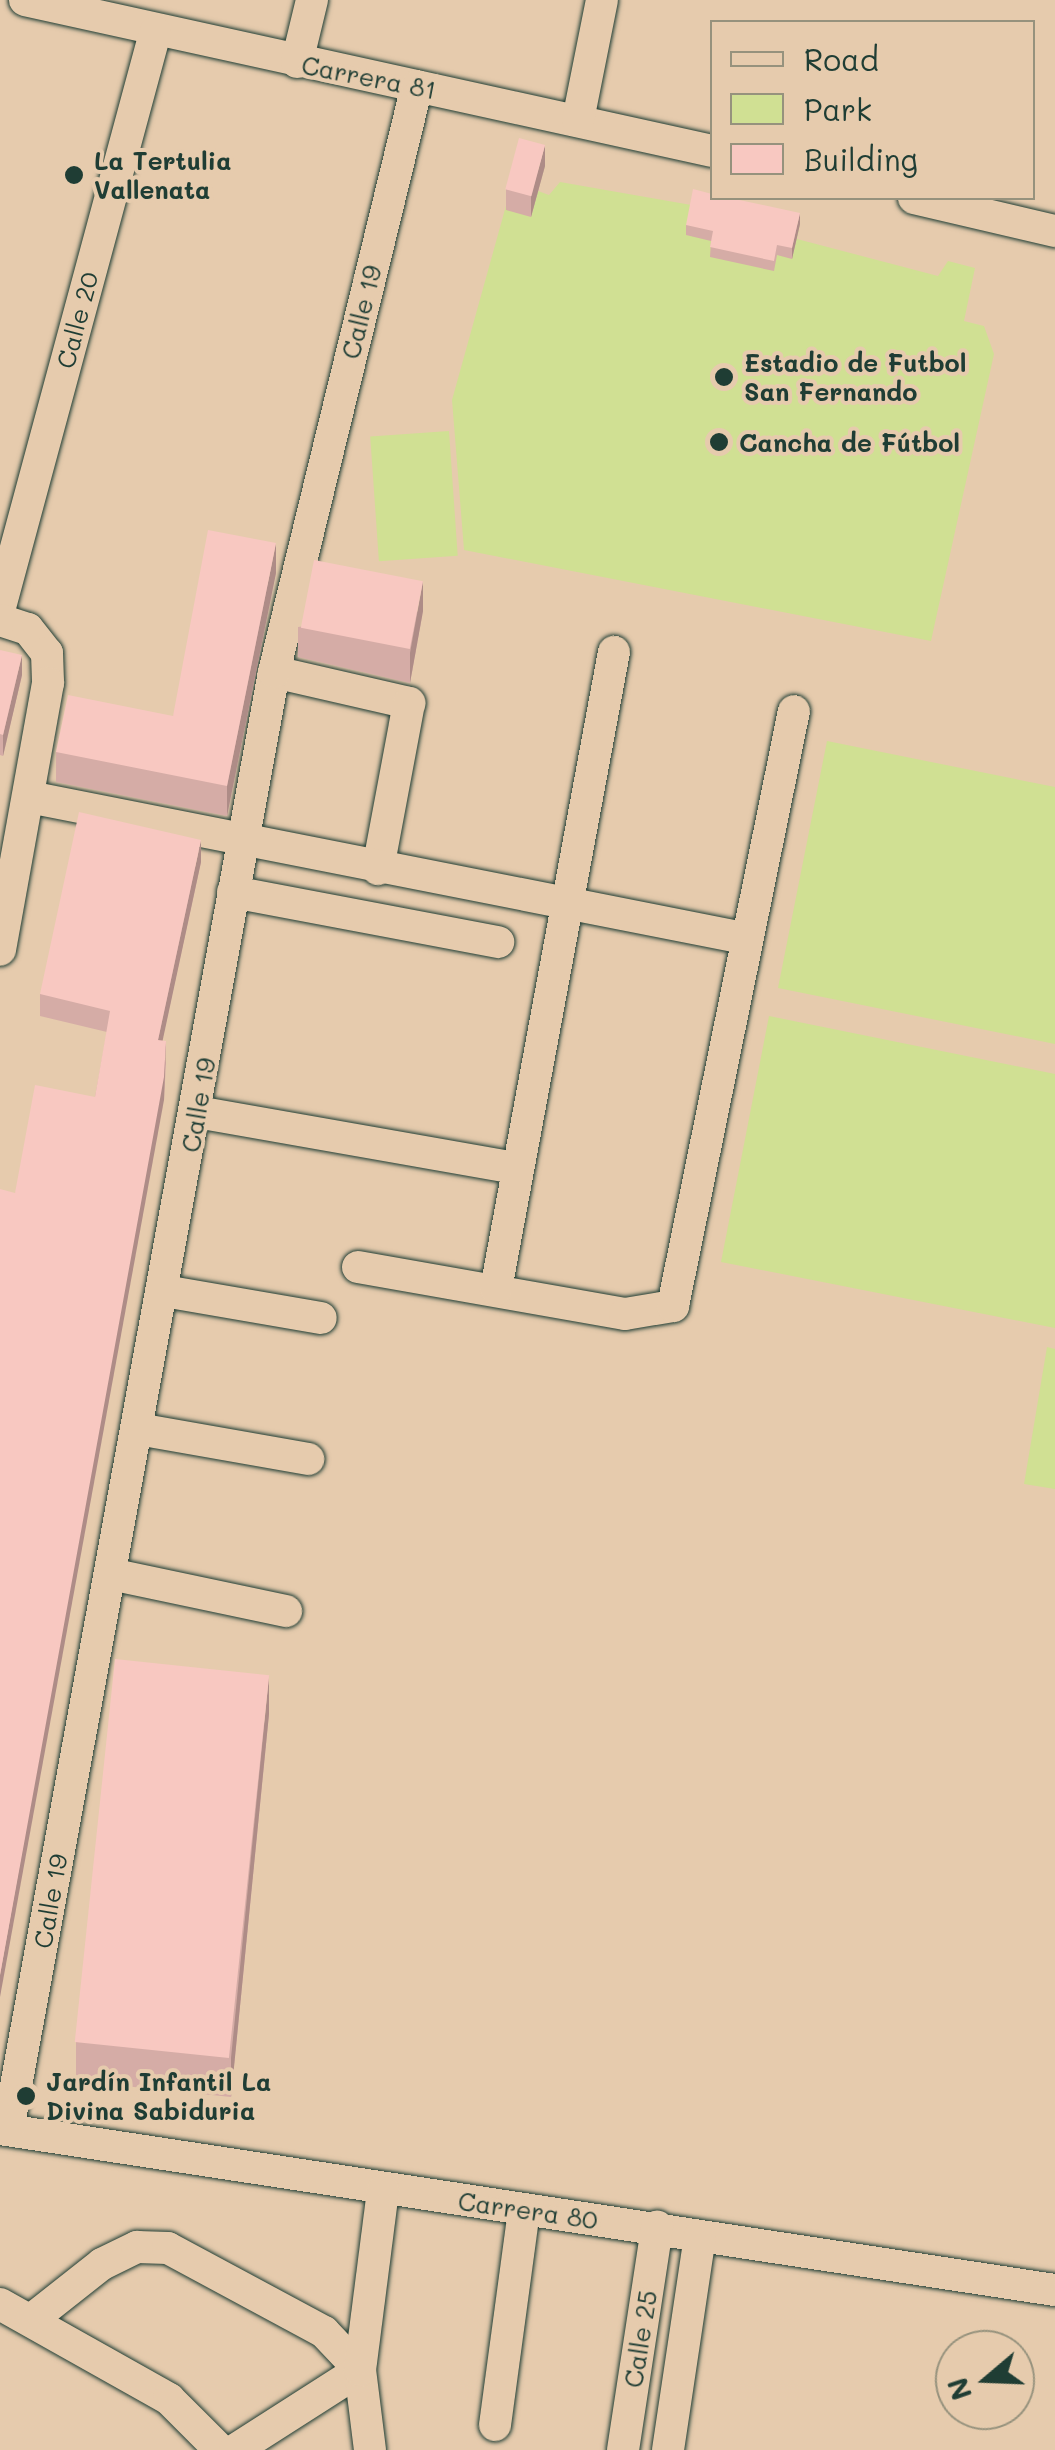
<!DOCTYPE html>
<meta charset="utf-8">
<style>
body{margin:0}
#map{position:relative;width:1055px;height:2450px;overflow:hidden;background:#e6cbad;font-family:Mali,sans-serif}
div>[style]{position:absolute}
[style*='--x']{left:calc(var(--x)*1px);top:calc(var(--y)*1px);width:calc(var(--w)*1px);rotate:calc(var(--a)*1deg)}
.green>*{inset:0;background:#d0e093;transform-origin:0 0}
.roads{filter:drop-shadow(0 0 2px #1f3d34) drop-shadow(0 0 2px #1f3d34)}
.minor>*{height:32px;margin:-16px;padding:0 16px;transform-origin:16px;border-radius:16px;background:#e6cbad}
.wall>*{inset:0;background:#d5aca6}
.shaded-wall>*{inset:0;background:#ae8c87}
.building>*{inset:0;background:#f8c8c1;transform-origin:0 0}
.dots>*{width:28px;height:28px;translate:-50% -50%;box-sizing:border-box;border:5px solid #e6cbad;border-radius:50%}
span{translate:-50% -50%;white-space:nowrap;text-align:center;line-height:1.15;-webkit-text-stroke:8px #e6cbad;paint-order:stroke}
.street-label{font-size:25px;color:#1f3d34}
.poi-label{font-size:25px;color:#1f3d34;font-weight:700}
.left{translate:0 -50%;text-align:left}
.legend{position:absolute;left:710px;top:20px;width:325px;height:180px;box-sizing:border-box;background:#e6cbad;border:2px solid #96927d;margin:0;padding:12px 18px;list-style:none;font-size:30px;color:#1f3d34}
.legend li{display:flex;align-items:center;gap:20px;height:50px}
.legend b{width:50px;border:2px solid #96927d}
.north{position:absolute;left:935px;top:2330px;width:100px;height:100px;box-sizing:border-box;background:#e6cbad;border:2px solid #96927d;border-radius:50%;rotate:251deg;font-size:28px;font-weight:700;line-height:40px;text-align:center;color:#1f3d34}
.north::after{content:'';display:block;margin:auto;width:35px;height:45px;background:#1f3d34;clip-path:polygon(50% 0,100% 100%,50% 72%,0 100%)}
</style>
<div id="map">
<div class="green">
<div style="clip-path:polygon(519px 159px,545px 166px,538px 191px,549px 195px,560px 182px,800px 224px,797px 239px,938px 276px,948px 261px,975px 268px,964px 321px,984px 326px,994px 354px,931px 641px,464px 550px,452px 400px)"></div>
<div style="left:449px;top:431px;width:125px;height:79px;rotate:86deg"></div>
<div style="clip-path:polygon(827px 741px,1055px 787px,1055px 1044px,778px 988px)"></div>
<div style="clip-path:polygon(769px 1016px,1055px 1074px,1055px 1328px,721px 1262px)"></div>
<div style="clip-path:polygon(1047px 1347px,1055px 1349px,1055px 1489px,1024px 1484px)"></div>
</div>
<div class="roads">
<div class="minor">
<div style="--x:25;--y:0;--w:703;--a:12.4"></div>
<div style="--x:297;--y:62;--w:64;--a:-76.4"></div>
<div style="--x:578;--y:120;--w:122;--a:-78.7"></div>
<div style="--x:914;--y:198;--w:145;--a:13.2"></div>
<div style="--x:0;--y:607;--w:595;--a:-74.89"></div>
<div style="--x:0;--y:620;--w:29;--a:18"></div>
<div style="--x:28;--y:629;--w:31;--a:52"></div>
<div style="--x:47;--y:653;--w:30;--a:88"></div>
<div style="--x:48;--y:683;--w:271;--a:100.2"></div>
<div style="--x:274;--y:672;--w:139;--a:12.9"></div>
<div style="--x:409;--y:703;--w:169;--a:100.6"></div>
<div style="--x:29;--y:797;--w:729;--a:11.16"></div>
<div style="--x:233;--y:892;--w:270;--a:10.7"></div>
<div style="--x:197;--y:1112;--w:323;--a:10"></div>
<div style="--x:358;--y:1267;--w:271;--a:10"></div>
<div style="--x:625;--y:1314;--w:49;--a:-9.5"></div>
<div style="--x:673;--y:1306;--w:607;--a:-78.51"></div>
<div style="--x:496;--y:1289;--w:648;--a:-79.51"></div>
<div style="--x:164;--y:1291;--w:159;--a:9.8"></div>
<div style="--x:138;--y:1429;--w:173;--a:10"></div>
<div style="--x:110;--y:1574;--w:180;--a:11.9"></div>
<div style="--x:0;--y:2129;--w:1067;--a:8.68"></div>
<div style="--x:8;--y:2130;--w:1482;--a:-79.66"></div>
<div style="--x:274;--y:672;--w:603;--a:-76.29"></div>
<div style="--x:0;--y:2304;--w:194;--a:29.3"></div>
<div style="--x:169;--y:2399;--w:72;--a:45"></div>
<div style="--x:31;--y:2320;--w:90;--a:-38.3"></div>
<div style="--x:102;--y:2264;--w:39;--a:-26"></div>
<div style="--x:137;--y:2247;--w:31;--a:2"></div>
<div style="--x:168;--y:2248;--w:177;--a:28.3"></div>
<div style="--x:324;--y:2332;--w:52;--a:46.5"></div>
<div style="--x:495;--y:2425;--w:217;--a:-82.3"></div>
<div style="--x:235;--y:2450;--w:148;--a:-32.6"></div>
<div style="--x:370;--y:2450;--w:81;--a:-97.1"></div>
<div style="--x:360;--y:2370;--w:181;--a:-82.7"></div>
<div style="--x:623;--y:2450;--w:226;--a:-81.3"></div>
<div style="--x:668;--y:2450;--w:216;--a:-81.5"></div>
</div>
</div>
<div class="wall">
<div style="clip-path:polygon(545px 166px,531px 217px,506px 210px,506px 189px)"></div>
<div style="clip-path:polygon(800px 224px,792px 259px,777px 255px,774px 271px,710px 257px,711px 241px,686px 235px,686px 225px)"></div>
<div style="clip-path:polygon(276px 573px,227px 816px,56px 782px,56px 752px,173px 716px)"></div>
<div style="clip-path:polygon(423px 611px,410px 683px,298px 657px,298px 627px)"></div>
<div style="clip-path:polygon(0 650px,22px 675px,3px 756px,0 755px)"></div>
<div style="clip-path:polygon(201px 862px,162px 1041px,166px 1063px,164px 1100px,15px 1193px,95px 1097px,107px 1032px,40px 1016px,40px 994px)"></div>
<div style="clip-path:polygon(269px 1714px,231px 2097px,76px 2081px,76px 2042px)"></div>
</div>
<div class="shaded-wall">
<div style="clip-path:polygon(545px 145px,545px 166px,531px 217px,531px 196px)"></div>
<div style="clip-path:polygon(800px 213px,800px 224px,792px 259px,792px 248px)"></div>
<div style="clip-path:polygon(276px 543px,276px 573px,227px 816px,227px 786px)"></div>
<div style="clip-path:polygon(423px 581px,423px 611px,410px 683px,410px 653px)"></div>
<div style="clip-path:polygon(22px 655px,22px 675px,3px 756px,3px 735px)"></div>
<div style="clip-path:polygon(201px 840px,201px 862px,158px 1062px,158px 1040px)"></div>
<div style="clip-path:polygon(166px 1041px,164px 1100px,0 1997px,0 1975px)"></div>
<div style="clip-path:polygon(269px 1676px,269px 1714px,231px 2097px,231px 2058px)"></div>
</div>
<div class="building">
<div style="left:519px;top:138px;width:27px;height:53px;rotate:15deg"></div>
<div style="clip-path:polygon(693px 189px,712px 194px,712px 198px,730px 198px,800px 213px,792px 248px,777px 245px,774px 261px,710px 247px,713px 231px,686px 225px)"></div>
<div style="clip-path:polygon(208px 530px,276px 543px,227px 786px,56px 752px,68px 695px,173px 716px)"></div>
<div style="left:314px;top:560px;width:111px;height:69px;rotate:11deg"></div>
<div style="clip-path:polygon(0 650px,22px 655px,3px 735px,0 734px)"></div>
<div style="clip-path:polygon(79px 812px,201px 840px,158px 1040px,166px 1041px,164px 1077px,0 1975px,0 1189px,15px 1193px,35px 1085px,95px 1097px,110px 1011px,40px 994px)"></div>
<div style="left:115px;top:1659px;width:155px;height:385px;rotate:6deg"></div>
</div>
<div class="dots">
<div style="left:74px;top:175px;background:#1f3d34"></div>
<div style="left:724px;top:377px;background:#1f3d34"></div>
<div style="left:719px;top:442px;background:#1f3d34"></div>
<div style="left:26px;top:2096px;background:#1f3d34"></div>
</div>
<div class="street-label">
<span style="left:369px;top:77px;rotate:11deg">Carrera 81</span>
<span style="left:361px;top:312px;rotate:-76deg">Calle 19</span>
<span style="left:77px;top:320px;rotate:-75deg">Calle 20</span>
<span style="left:198px;top:1105px;rotate:-80deg">Calle 19</span>
<span style="left:50px;top:1901px;rotate:-80deg">Calle 19</span>
<span style="left:528px;top:2210px;rotate:8deg">Carrera 80</span>
<span style="left:640px;top:2339px;rotate:-81deg">Calle 25</span>
</div>
<div class="poi-label">
<span class="left" style="left:94px;top:175px">La Tertulia<br>Vallenata</span>
<span class="left" style="left:744px;top:377px">Estadio de Futbol<br>San Fernando</span>
<span class="left" style="left:739px;top:442px">Cancha de Fútbol</span>
<span class="left" style="left:46px;top:2096px">Jardín Infantil La<br>Divina Sabiduria</span>
</div>
<ul class="legend">
<li><b style="height:12px;background:#e6cbad"></b>Road</li>
<li><b style="height:28px;background:#d0e093"></b>Park</li>
<li><b style="height:28px;background:#f8c8c1"></b>Building</li>
</ul>
<div class="north">N</div>
</div>
